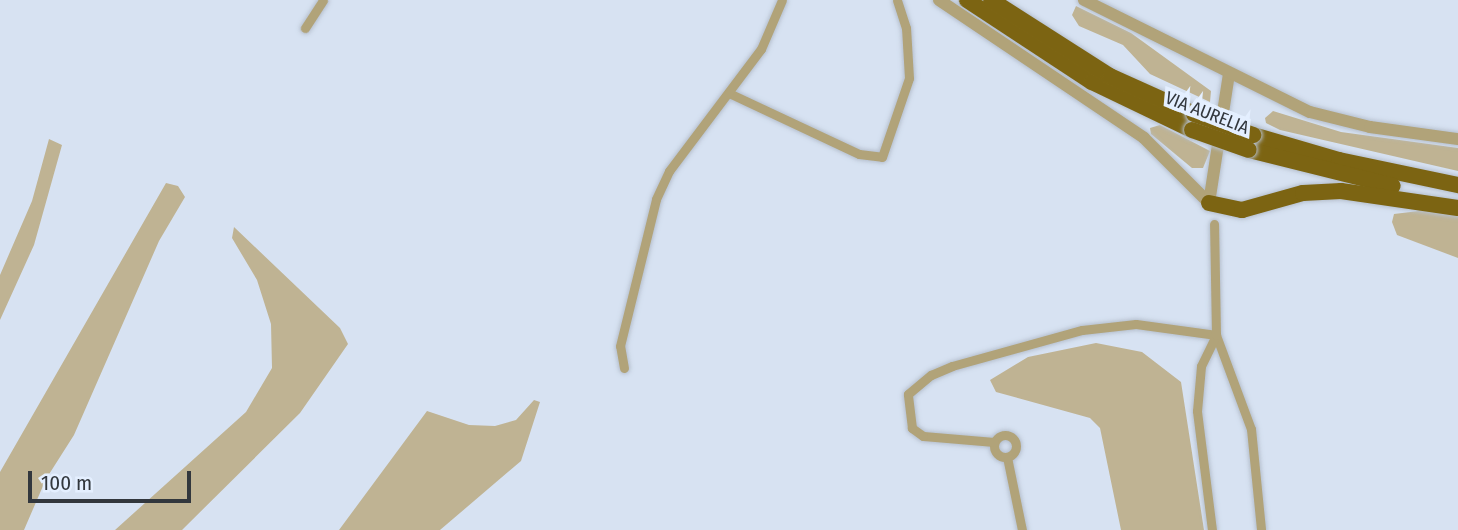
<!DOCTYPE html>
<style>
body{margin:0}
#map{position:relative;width:1458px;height:530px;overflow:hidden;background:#d7e2f2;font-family:"Fira Sans Condensed",sans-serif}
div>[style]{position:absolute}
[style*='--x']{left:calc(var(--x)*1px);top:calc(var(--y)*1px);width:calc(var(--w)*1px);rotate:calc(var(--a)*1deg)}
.green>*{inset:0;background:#bfb393}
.roads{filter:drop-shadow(0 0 2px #b6c0ce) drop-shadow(0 0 2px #b6c0ce)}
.minor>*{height:9px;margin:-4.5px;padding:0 4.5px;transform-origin:4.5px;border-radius:4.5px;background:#b1a379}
.minor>.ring{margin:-4.5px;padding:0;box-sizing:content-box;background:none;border:9px solid #b1a379;border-radius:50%}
.tertiary>*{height:12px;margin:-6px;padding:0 6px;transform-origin:6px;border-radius:6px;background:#b1a379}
.trunk>*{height:16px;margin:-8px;padding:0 8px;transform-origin:8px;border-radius:8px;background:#7c6412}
.bridges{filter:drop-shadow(0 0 2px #b6c0ce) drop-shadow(0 0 2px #b6c0ce)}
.trunk-bridge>*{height:16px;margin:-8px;padding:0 8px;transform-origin:8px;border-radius:8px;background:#7c6412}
span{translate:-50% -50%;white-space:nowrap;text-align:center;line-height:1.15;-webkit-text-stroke:7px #e4efff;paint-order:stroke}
.street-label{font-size:18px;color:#32373d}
.scale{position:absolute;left:28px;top:471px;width:163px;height:32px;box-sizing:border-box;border:4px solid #32373d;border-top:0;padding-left:9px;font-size:21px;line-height:24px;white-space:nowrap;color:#32373d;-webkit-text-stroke:5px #e4efff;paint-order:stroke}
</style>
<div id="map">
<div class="green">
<div style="clip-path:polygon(1076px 6px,1131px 33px,1211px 91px,1210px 102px,1150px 74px,1123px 45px,1079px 26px,1072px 15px)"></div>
<div style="clip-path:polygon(1273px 111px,1341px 132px,1458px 148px,1458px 171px,1280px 130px,1266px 123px,1265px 118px)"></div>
<div style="clip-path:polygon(1160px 125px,1210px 151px,1203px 168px,1192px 168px,1151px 134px,1150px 128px)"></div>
<div style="clip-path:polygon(49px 139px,62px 145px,34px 245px,0 320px,0 275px,32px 201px)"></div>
<div style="clip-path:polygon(166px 183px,178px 186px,185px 197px,159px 241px,74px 435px,46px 479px,24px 530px,0 530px,0 472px)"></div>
<div style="clip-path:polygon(1427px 210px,1458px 215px,1458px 258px,1397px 235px,1392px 222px,1394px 214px)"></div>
<div style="clip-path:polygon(234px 227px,340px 328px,348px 344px,300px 413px,182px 530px,115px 530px,246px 412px,272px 368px,271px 324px,257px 280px,232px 238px)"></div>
<div style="clip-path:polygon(1096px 343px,1142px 352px,1181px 382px,1204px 530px,1121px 530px,1100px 428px,1090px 418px,996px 392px,990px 380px,1028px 357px)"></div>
<div style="clip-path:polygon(534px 400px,540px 402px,521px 461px,440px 530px,339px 530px,427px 411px,469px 425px,495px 426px,516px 420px)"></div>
</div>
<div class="roads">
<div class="minor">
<div style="--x:305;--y:28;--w:33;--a:-57"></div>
<div style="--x:731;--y:94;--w:141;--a:25.1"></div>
<div style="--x:859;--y:154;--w:23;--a:7"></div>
<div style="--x:882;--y:157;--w:83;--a:-71.1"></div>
<div style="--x:909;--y:78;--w:50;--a:-93.4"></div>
<div style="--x:906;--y:28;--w:29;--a:-108"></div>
<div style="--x:624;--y:368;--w:22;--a:-100"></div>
<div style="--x:620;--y:346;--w:151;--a:-76.2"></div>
<div style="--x:656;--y:199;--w:31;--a:-65"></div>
<div style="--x:669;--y:171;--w:153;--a:-53"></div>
<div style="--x:761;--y:49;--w:53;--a:-66.8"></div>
<div class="ring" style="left:994px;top:435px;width:13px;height:13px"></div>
<div style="--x:994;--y:442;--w:71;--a:-175.2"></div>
<div style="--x:923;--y:436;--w:14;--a:-144"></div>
<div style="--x:912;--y:428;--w:34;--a:-97"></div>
<div style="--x:908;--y:394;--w:30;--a:-40"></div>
<div style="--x:931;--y:375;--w:23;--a:-23"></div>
<div style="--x:952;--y:366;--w:135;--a:-15.5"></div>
<div style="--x:1082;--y:330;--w:54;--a:-6.3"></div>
<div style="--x:1136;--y:324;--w:81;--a:7.8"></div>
<div style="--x:1216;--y:335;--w:100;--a:69.6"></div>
<div style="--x:1251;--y:429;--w:101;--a:84.3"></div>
<div style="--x:1007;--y:457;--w:75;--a:78.4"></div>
<div style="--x:1212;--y:530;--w:120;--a:-97.2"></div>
<div style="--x:1197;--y:411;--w:45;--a:-84.9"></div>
<div style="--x:1201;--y:366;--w:34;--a:-64"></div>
<div style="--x:1216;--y:335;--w:111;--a:-91"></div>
</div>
<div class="tertiary">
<div style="--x:939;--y:0;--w:247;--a:33.9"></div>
<div style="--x:1144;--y:138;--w:92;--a:45"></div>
<div style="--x:1209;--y:203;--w:131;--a:-81.2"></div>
<div style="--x:1084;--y:0;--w:252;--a:26.4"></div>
<div style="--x:1310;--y:112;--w:62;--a:14"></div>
<div style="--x:1370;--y:127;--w:89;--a:7.8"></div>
</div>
<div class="trunk">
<div style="--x:967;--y:0;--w:149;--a:33.3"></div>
<div style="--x:1092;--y:82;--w:111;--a:25.6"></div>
<div style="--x:991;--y:0;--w:141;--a:32.6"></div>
<div style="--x:1110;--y:76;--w:92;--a:24.3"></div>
<div style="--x:1253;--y:135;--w:90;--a:16.2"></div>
<div style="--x:1339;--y:160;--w:122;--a:11.9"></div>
<div style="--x:1249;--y:150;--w:148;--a:14"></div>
<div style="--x:1209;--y:203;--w:34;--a:12"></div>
<div style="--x:1242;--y:210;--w:63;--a:-15.6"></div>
<div style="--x:1303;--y:193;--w:38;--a:-3"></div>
<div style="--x:1341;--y:191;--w:118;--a:8.3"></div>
</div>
</div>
<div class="bridges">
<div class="trunk-bridge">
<div style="--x:1194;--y:114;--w:63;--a:19.6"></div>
<div style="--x:1192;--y:130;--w:60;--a:19.3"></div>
</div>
</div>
<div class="street-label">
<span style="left:1207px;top:113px;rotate:21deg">VIA AURELIA</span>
</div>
<div class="scale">100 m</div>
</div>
